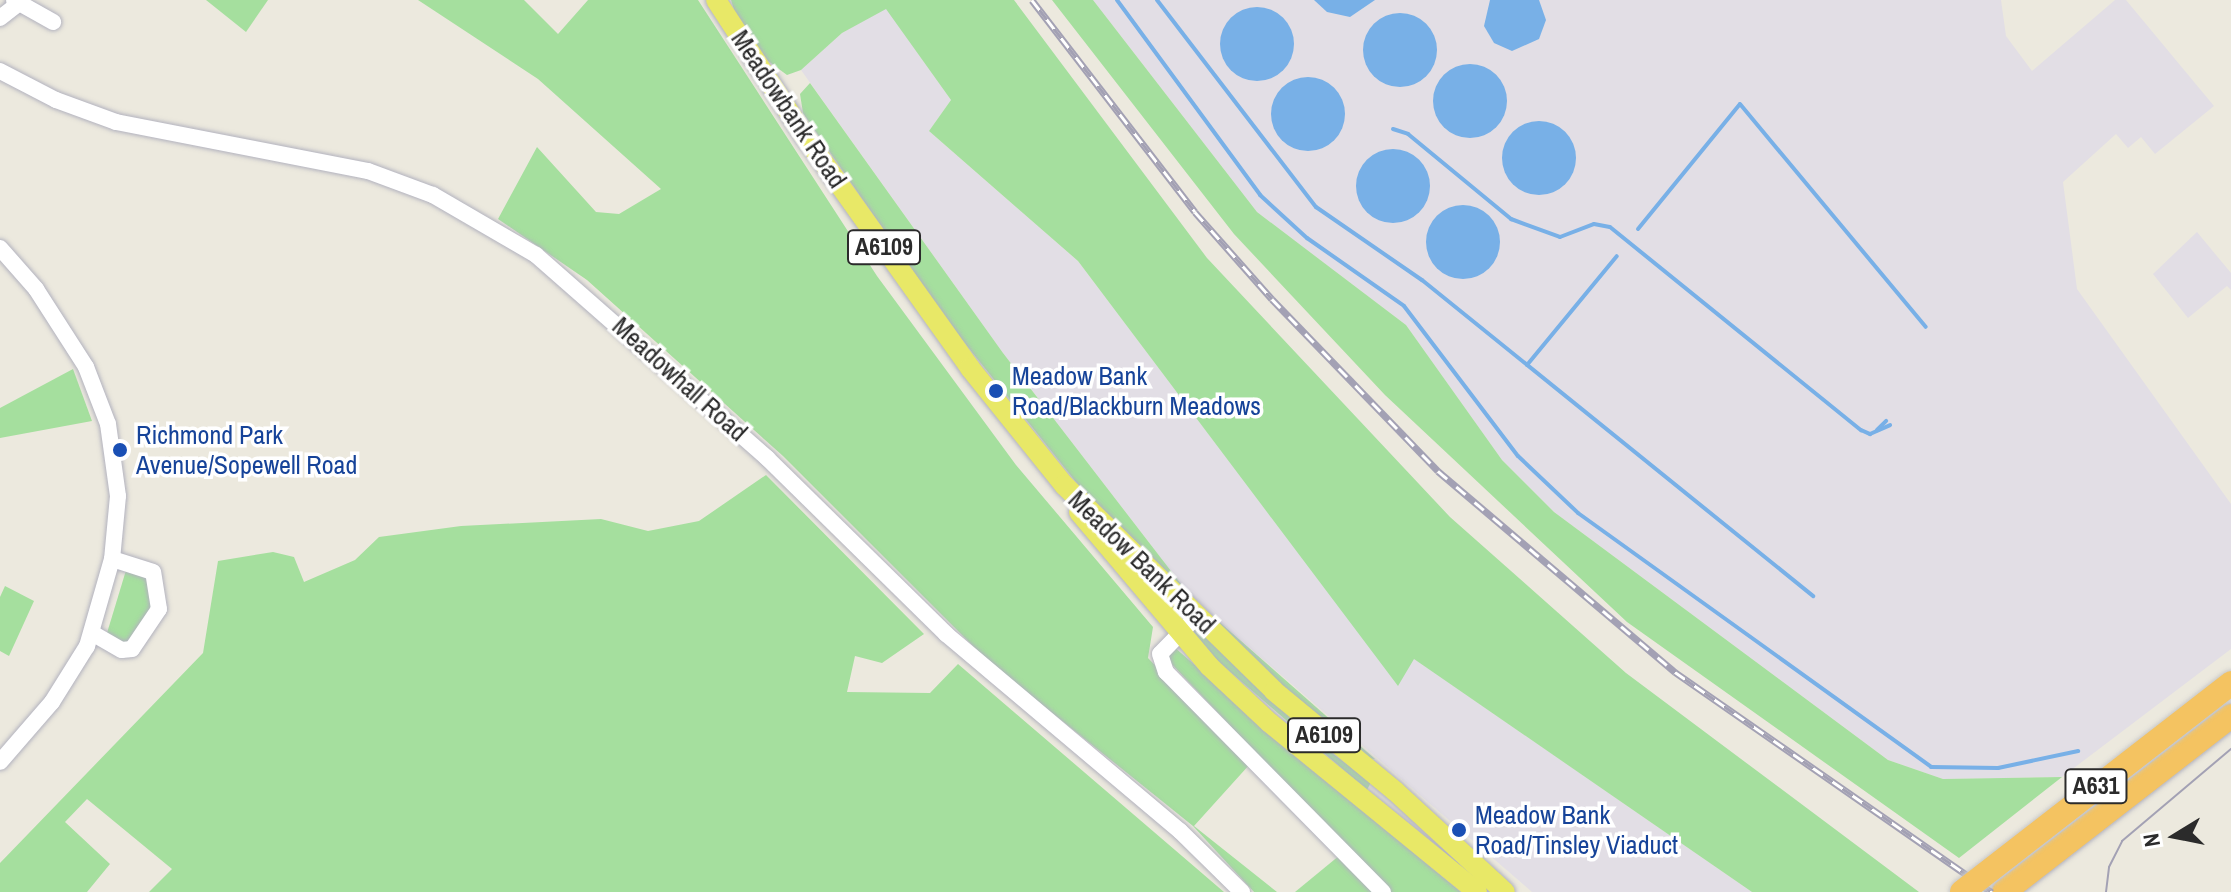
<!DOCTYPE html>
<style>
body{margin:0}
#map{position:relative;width:2231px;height:892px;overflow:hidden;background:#ece9de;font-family:"Archivo Narrow",sans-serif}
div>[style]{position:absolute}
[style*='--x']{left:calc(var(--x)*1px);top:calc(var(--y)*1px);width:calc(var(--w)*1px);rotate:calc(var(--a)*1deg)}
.industrial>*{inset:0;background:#e2dee5}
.green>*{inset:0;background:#a5df9e}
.water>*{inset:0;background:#78b0e7}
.round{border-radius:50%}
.stream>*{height:4px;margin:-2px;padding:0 2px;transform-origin:2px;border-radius:2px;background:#78b0e7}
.roads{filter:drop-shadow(0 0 2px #b2b2be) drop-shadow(0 0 2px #b2b2be)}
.minor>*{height:16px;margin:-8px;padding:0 8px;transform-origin:8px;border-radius:8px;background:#fff}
.major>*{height:20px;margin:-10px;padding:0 10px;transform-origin:10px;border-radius:10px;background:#e8e867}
.highway>*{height:24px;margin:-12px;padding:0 12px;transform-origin:12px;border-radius:12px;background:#f4c361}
.tram>*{height:2px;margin:-1px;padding:0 1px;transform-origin:1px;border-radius:1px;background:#a3a1b4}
.rail>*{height:7px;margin-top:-3.5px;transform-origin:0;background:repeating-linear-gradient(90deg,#fff 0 12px,#a3a1b4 0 24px);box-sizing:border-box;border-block:2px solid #a3a1b4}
.bridges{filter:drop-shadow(0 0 2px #c8c8c8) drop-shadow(0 0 2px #c8c8c8)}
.highway-bridge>*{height:24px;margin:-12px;padding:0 12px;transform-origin:12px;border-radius:12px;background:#f4c361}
.dots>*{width:22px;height:22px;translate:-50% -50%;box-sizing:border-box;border:4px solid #fff;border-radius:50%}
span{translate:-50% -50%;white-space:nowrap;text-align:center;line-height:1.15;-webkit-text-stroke:7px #fff;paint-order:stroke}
.shield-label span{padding:2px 6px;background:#fff;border:2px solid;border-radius:6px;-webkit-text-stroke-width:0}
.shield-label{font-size:24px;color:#2b2b2b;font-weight:700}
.street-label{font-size:26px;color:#2b2b2b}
.transit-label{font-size:26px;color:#164399}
.left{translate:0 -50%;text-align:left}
.north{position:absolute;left:2135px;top:796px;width:80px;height:80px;-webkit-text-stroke:6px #fff;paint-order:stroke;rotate:260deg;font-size:22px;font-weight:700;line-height:32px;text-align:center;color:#2b2b2b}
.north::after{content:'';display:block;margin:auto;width:28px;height:36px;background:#2b2b2b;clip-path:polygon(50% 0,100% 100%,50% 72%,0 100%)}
</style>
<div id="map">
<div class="industrial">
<div style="clip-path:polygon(1093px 0,2001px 0,2006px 36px,2032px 71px,2115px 0,2126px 0,2214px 106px,2155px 154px,2141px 137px,2128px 148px,2116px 134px,2063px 182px,2077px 289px,2231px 504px,2231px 649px,2062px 777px,1943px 779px,1888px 760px,1554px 512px,1502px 460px,1406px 325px,1257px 212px)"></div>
<div style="clip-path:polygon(886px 8px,951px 100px,929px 131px,1078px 261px,1398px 685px,1413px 658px,1752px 892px,1532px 892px,1191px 597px,1003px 353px,801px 70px,842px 33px)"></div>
<div style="clip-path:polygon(2197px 232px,2231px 273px,2231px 290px,2227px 286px,2188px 318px,2153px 274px)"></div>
</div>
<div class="green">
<div style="clip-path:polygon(206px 0,268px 0,246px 32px)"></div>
<div style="clip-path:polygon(418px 0,524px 0,558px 34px,588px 0,698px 0,877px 276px,1016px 465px,1153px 627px,1148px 658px,1250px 764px,1194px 826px,1277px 892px,1254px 892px,1193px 826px,989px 662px,783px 456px,587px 280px,498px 219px,537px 147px,596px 212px,619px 214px,661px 189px,538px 79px)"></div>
<div style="clip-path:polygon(731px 0,1014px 0,1207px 258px,1450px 517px,1626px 673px,1919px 892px,1752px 892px,1414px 659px,1398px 686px,1078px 261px,929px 131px,951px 100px,886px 9px,842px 33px,801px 70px,787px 75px,768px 61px,736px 16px)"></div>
<div style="clip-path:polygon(1052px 0,1093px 0,1257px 212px,1406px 325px,1502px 460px,1554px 512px,1888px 760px,1943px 779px,2062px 777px,1959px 858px,1627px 622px,1385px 395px,1234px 234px)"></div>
<div style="clip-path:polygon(810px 83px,1003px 353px,1191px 597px,1375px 759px,1366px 758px,1278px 685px,1088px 497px,943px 316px,803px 113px,800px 94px)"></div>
<div style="clip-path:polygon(73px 369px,92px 421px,0 438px,0 408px)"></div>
<div style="clip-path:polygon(766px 475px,924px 634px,882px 663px,855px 656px,847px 692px,930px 693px,958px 664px,1224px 892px,149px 892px,172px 869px,87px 799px,65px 822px,110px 864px,87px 892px,0 892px,0 863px,203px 653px,218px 561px,273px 552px,294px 557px,304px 582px,355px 560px,379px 537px,461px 526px,601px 519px,648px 531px,699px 521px)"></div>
<div style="clip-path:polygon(127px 567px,145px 574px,153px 597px,151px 613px,126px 645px,107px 633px)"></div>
<div style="clip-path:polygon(5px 586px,34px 601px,9px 656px,0 651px,0 597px)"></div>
<div style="clip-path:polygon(1196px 626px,1317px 742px,1371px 782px,1367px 790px,1190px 637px)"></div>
<div style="clip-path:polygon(1173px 646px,1339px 791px,1461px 892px,1388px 892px,1165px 657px)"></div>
<div style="clip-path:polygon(1340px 855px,1374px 892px,1295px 892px)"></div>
</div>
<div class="water">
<div style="clip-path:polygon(1314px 0,1375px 0,1350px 17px,1327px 12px)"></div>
<div style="clip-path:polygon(1490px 0,1539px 0,1546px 20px,1539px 39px,1512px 51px,1494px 43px,1484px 26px)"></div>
<div class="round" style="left:1220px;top:7px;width:74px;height:74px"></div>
<div class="round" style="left:1363px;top:13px;width:74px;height:74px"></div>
<div class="round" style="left:1433px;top:64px;width:74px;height:74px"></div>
<div class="round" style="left:1271px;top:77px;width:74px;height:74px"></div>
<div class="round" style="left:1502px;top:121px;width:74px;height:74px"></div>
<div class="round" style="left:1356px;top:149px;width:74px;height:74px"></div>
<div class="round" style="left:1426px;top:205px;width:74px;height:74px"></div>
</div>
<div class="stream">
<div style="--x:1117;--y:0;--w:242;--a:53.7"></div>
<div style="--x:1260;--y:195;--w:64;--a:42.5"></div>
<div style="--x:1307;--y:238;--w:118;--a:35"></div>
<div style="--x:1404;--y:306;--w:188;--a:52.8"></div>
<div style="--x:1518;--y:456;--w:83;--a:43.5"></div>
<div style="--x:1578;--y:513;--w:435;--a:35.7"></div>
<div style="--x:1931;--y:767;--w:67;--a:0.9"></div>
<div style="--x:1998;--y:768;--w:82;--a:-12"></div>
<div style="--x:1157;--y:0;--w:261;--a:52.5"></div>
<div style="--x:1316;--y:207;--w:129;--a:34.6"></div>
<div style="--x:1422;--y:280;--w:503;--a:38.94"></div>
<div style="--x:1393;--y:129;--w:16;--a:18"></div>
<div style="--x:1408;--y:134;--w:134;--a:39.5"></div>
<div style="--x:1511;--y:219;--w:52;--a:20.2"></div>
<div style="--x:1560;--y:237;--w:36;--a:-21"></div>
<div style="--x:1594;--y:224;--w:16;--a:11"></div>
<div style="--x:1610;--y:227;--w:323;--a:39"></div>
<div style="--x:1861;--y:430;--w:10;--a:24"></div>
<div style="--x:1870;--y:434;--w:22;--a:-24"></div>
<div style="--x:1638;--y:229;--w:161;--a:-50.8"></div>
<div style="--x:1740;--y:104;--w:290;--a:50.2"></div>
<div style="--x:1527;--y:365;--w:141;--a:-50.5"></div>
<div style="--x:1877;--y:430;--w:13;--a:-45"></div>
</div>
<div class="roads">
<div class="minor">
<div style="--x:14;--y:0;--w:45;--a:29.4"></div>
<div style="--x:0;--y:18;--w:24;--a:-38"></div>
<div style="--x:0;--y:71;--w:63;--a:27.4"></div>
<div style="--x:56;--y:100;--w:64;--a:20.1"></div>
<div style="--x:116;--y:122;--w:257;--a:11"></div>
<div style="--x:368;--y:171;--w:69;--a:20.3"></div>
<div style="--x:433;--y:195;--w:119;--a:30.2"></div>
<div style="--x:536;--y:255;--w:308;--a:41.3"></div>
<div style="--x:767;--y:458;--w:251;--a:44.5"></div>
<div style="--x:946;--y:634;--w:306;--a:40.1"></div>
<div style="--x:1180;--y:831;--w:87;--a:44.5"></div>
<div style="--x:0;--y:248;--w:55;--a:48.7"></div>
<div style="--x:36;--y:289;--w:93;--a:57.3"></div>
<div style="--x:86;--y:367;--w:61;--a:68.9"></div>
<div style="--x:108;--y:424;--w:73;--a:82.1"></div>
<div style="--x:118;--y:496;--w:63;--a:95.4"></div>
<div style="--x:112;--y:559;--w:91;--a:106"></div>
<div style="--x:87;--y:646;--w:66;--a:122"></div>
<div style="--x:52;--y:702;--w:79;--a:130.9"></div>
<div style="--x:1198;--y:615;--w:54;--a:134.3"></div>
<div style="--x:1160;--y:654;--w:19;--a:72"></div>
<div style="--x:1166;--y:672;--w:309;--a:45.4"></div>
<div style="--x:92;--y:633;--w:34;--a:30"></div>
<div style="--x:122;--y:650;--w:10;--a:-6"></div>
<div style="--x:132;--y:649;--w:48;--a:-56"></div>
<div style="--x:159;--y:609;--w:37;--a:-99"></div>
<div style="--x:153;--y:572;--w:43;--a:-162.4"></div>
</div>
<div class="major">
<div style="--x:716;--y:0;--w:161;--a:56.9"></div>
<div style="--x:804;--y:135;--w:286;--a:54.5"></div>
<div style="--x:970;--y:368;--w:150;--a:51.2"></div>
<div style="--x:1064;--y:485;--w:294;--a:44.4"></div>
<div style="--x:1274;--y:691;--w:157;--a:39.6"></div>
<div style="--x:1395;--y:791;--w:149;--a:42.6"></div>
<div style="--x:1079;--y:512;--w:202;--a:49.8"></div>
<div style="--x:1209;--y:666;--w:83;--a:43.1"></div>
<div style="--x:1270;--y:723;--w:267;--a:39.2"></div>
</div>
<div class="highway">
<div style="--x:2004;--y:892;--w:287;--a:-37.8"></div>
</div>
</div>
<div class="tram">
<div style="--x:2106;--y:892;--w:25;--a:-83"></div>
<div style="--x:2109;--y:867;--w:29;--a:-63"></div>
<div style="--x:2122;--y:841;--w:143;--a:-40.2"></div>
</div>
<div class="rail">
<div style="--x:1032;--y:0;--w:267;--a:52.4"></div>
<div style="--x:1195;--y:212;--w:116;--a:48.5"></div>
<div style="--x:1272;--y:299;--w:239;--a:46"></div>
<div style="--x:1438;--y:471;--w:311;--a:40.3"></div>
<div style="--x:1675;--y:672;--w:386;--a:34.8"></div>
</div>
<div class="bridges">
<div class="highway-bridge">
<div style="--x:1962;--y:892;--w:341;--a:-37.8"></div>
</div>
</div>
<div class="dots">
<div style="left:996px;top:391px;background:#1a4fb4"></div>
<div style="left:120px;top:450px;background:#1a4fb4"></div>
<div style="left:1459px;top:830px;background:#1a4fb4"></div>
</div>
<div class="shield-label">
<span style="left:884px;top:247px">A6109</span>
<span style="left:1324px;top:735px">A6109</span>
<span style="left:2096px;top:786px">A631</span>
</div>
<div class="street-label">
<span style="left:789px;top:109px;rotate:56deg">Meadowbank Road</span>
<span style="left:680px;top:379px;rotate:42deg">Meadowhall Road</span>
<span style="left:1142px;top:562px;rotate:44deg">Meadow Bank Road</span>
</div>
<div class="transit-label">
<span class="left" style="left:1012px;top:391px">Meadow Bank<br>Road/Blackburn Meadows</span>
<span class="left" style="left:136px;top:450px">Richmond Park<br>Avenue/Sopewell Road</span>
<span class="left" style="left:1475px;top:830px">Meadow Bank<br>Road/Tinsley Viaduct</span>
</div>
<div class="north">N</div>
</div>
